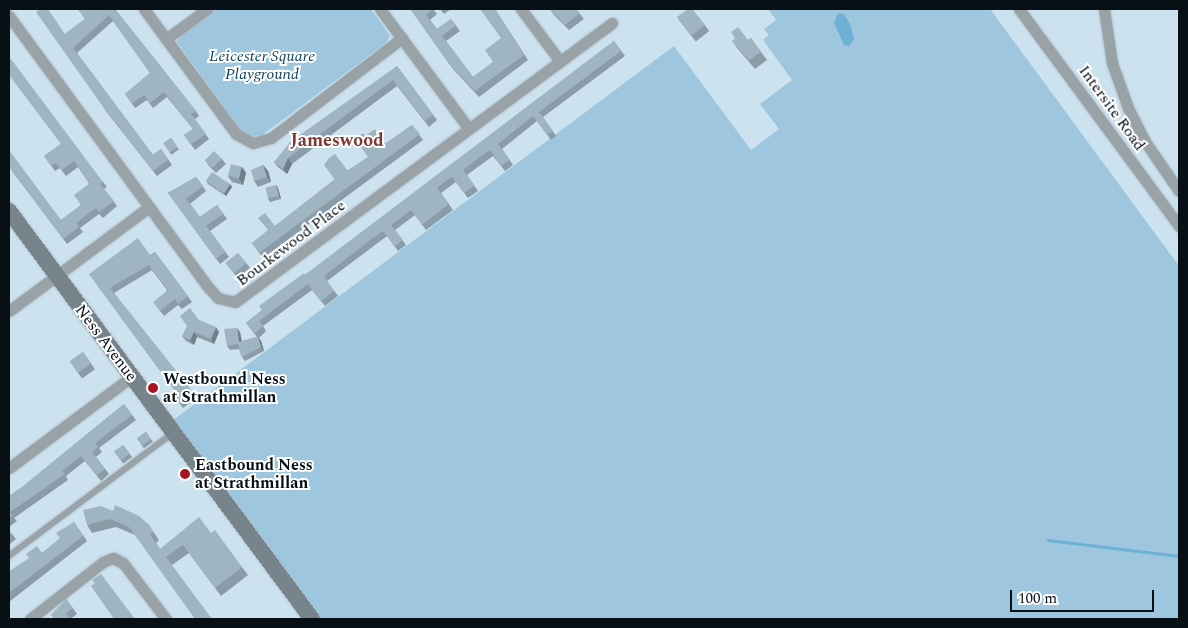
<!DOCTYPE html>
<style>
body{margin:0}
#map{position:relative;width:1188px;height:628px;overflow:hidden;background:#cde2ef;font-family:Spectral,serif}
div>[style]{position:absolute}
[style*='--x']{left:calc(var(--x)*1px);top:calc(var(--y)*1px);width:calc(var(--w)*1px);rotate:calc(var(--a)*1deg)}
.green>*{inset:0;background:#9ec6de}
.water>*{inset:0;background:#6eb1d7}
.stream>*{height:3px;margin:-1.5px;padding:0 1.5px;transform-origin:1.5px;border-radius:1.5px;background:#6eb1d7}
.roads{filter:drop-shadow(0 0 1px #aec0cc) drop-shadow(0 0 1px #aec0cc)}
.service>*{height:5.5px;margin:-2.75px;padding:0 2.75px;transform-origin:2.75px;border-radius:2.75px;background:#99a2a7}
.minor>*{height:11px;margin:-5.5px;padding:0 5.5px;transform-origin:5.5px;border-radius:5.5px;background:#99a2a7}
.secondary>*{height:16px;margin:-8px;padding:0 8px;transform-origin:8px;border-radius:8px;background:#77848c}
.wall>*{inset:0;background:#8a9ca7;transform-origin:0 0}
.shaded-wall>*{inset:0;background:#707f88}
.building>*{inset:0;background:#a0b5c2;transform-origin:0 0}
.dots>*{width:14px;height:14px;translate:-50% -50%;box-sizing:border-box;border:2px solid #fff;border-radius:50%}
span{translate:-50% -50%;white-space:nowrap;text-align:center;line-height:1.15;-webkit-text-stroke:4px #fff;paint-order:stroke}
.park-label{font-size:16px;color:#0e4560;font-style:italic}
.street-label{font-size:16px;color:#091015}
.poi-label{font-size:16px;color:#091015;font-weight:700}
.left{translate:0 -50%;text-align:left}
.neighbourhood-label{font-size:18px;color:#803835;font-weight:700}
.frame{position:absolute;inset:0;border:10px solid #091015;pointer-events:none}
.scale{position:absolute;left:1010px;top:590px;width:144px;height:22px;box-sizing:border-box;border:2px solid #091015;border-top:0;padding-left:6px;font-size:15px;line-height:18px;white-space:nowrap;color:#091015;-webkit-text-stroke:4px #fff;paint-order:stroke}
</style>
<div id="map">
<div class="green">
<div style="clip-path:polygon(216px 9px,371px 9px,390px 36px,386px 43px,262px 135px,251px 137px,241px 131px,177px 42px,180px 36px)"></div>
<div style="clip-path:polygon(768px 9px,990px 9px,1179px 266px,1179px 619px,312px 619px,168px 424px,674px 46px,751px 150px,779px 129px,760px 104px,792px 80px,763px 40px,769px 35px,764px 29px,776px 20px)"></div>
</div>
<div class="water">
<div style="clip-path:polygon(838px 13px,844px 14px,850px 24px,854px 39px,849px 46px,844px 45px,834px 23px)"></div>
</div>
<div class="stream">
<div style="--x:1048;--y:540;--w:132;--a:7"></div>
</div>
<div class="roads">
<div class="service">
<div style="--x:9;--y:556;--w:205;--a:-36.9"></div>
</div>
<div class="minor">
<div style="--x:144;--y:9;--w:155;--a:53.6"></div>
<div style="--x:236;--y:134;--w:19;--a:28"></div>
<div style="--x:253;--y:143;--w:19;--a:-16"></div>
<div style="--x:271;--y:138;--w:165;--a:-37.4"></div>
<div style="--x:380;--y:9;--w:149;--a:53.4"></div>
<div style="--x:521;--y:9;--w:64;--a:53.3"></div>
<div style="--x:1019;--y:9;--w:270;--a:53.6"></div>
<div style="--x:1104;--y:9;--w:55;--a:81.6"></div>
<div style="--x:1112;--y:63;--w:48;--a:70.4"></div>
<div style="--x:1128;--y:108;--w:39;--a:63"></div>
<div style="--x:1146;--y:143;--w:58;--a:55.5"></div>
<div style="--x:9;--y:16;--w:338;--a:53.7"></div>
<div style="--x:209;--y:288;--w:13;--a:48"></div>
<div style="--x:218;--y:298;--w:17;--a:13"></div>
<div style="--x:235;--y:302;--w:469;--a:-36.5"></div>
<div style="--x:166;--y:39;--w:51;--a:-36.2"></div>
<div style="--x:9;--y:311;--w:174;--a:-36.6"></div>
<div style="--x:9;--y:468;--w:152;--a:-36.7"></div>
<div style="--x:30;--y:619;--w:93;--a:-38"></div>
<div style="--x:103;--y:562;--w:11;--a:-22"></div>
<div style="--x:113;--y:558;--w:11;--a:27"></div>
<div style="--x:123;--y:563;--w:71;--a:52.5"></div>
</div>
<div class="secondary">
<div style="--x:9;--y:211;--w:508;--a:53.4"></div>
</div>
</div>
<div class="wall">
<div style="clip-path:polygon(115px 9px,196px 111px,199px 116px,195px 119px,209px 139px,195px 150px,184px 135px,193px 129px,167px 97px,153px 108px,147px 100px,135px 108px,125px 94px,150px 73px,113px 21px,77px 53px,153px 155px,161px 149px,172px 165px,157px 176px,105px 110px,65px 34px,85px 19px)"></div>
<div style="clip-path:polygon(433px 9px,437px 14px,430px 20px,437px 29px,451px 19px,460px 31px,446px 41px,473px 77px,493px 62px,501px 38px,495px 9px,528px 60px,479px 97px,453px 69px,411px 10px)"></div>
<div style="clip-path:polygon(440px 9px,451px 9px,444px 14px)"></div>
<div style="clip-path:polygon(550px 9px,565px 10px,576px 9px,584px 19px,569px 30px,554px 15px)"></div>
<div style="left:692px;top:9px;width:28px;height:17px;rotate:52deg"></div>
<div style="clip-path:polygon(751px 38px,767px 60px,755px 69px,738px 49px,732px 41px,748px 40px)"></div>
<div style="clip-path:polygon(614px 41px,625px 56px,543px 117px,556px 136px,551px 140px,537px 121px,502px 149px,513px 165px,505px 171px,493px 156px,467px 175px,478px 191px,468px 198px,456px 182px,441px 193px,453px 210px,426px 230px,415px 215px,395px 230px,406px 245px,398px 251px,387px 236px,327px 281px,338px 296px,325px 306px,312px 290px,263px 326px,266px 331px,259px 338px,261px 341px,264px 351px,245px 361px,242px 357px,239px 349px,230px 350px,227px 346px,240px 332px,242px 341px,257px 337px,246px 323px,305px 275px)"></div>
<div style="clip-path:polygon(397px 66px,437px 120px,429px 127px,397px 86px,292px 164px,287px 174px,278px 167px,274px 162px)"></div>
<div style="clip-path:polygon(412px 125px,423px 140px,263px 258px,252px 243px,275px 226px,334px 180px,368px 157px,365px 136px,385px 144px)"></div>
<div style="left:171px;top:138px;width:14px;height:9px;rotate:56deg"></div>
<div style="clip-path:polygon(61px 144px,103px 182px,107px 187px,104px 189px,117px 206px,103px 218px,99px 214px,80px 228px,83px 232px,67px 244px,9px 167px,61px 220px,81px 205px,89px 183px,78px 167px,66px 176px,60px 168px,55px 171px,44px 156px)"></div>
<div style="clip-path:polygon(222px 159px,226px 164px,216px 173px,209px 166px,205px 160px)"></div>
<div style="clip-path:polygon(263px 165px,268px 171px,271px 182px,258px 187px,254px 181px)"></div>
<div style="clip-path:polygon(242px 167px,246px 173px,243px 185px,232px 182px,228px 176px)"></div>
<div style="clip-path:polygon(196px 177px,206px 191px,190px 204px,200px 217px,217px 205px,227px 219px,210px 231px,229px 257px,220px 264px,168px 193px)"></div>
<div style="clip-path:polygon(206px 181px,230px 184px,232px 187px,226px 196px,208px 184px)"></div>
<div style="clip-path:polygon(276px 185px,278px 188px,281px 199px,270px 202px,268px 199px)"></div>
<div style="clip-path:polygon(155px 252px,192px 302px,182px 309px,178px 305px,164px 316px,157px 307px,167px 290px,152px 270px,114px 293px,197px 398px,183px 408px,172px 393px,175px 391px,89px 274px,150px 255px)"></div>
<div style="left:238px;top:253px;width:19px;height:16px;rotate:51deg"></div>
<div style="clip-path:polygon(199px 320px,219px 332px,214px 344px,197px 337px,194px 345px,186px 341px,182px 336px)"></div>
<div style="left:83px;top:352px;width:21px;height:16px;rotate:55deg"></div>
<div style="clip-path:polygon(124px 404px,136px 420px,99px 448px,102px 452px,96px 457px,109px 474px,101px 481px,85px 461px,66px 476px,68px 480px,14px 518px,17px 521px,9px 527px,9px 496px,21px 488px)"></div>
<div style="left:146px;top:432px;width:12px;height:11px;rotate:55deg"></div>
<div style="left:123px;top:445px;width:15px;height:11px;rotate:53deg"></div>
<div style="clip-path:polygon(113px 511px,148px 524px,159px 540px,156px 543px,160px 549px,211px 533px,242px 567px,248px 575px,221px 596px,189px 553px,172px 565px,135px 535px,116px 527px,92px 533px,87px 525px)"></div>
<div style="clip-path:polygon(74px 522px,87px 541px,9px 602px,9px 569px,10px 571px,42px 553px,60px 539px)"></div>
<div style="clip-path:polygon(9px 530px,16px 539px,10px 544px,9px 542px)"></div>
<div style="clip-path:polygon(66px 599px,77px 614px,70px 619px,54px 619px)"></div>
</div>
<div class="shaded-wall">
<div style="clip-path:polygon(288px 158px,292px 164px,287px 174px,283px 169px)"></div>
<div style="clip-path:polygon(263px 165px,268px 171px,271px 182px,267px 177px)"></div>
<div style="clip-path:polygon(242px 167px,246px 173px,243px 185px,239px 179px)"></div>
<div style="clip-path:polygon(230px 184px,232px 187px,226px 196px,224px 193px)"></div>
<div style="clip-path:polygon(276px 185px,278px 188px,281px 199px,279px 196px)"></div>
<div style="clip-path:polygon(216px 327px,219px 332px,214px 344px,211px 339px)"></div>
<div style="clip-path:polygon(237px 328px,240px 332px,242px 346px,239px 342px)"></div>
<div style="clip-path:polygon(194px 332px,197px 337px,194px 345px,190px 340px)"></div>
<div style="clip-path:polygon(258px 337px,261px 341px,264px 351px,261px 347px)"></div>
</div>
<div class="building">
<div style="clip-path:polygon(40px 9px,48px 9px,65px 34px,85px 19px,78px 10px,79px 9px,115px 9px,196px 111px,191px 114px,206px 134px,191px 144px,184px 135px,193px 129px,164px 92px,150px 103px,144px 95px,132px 103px,125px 94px,150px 73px,109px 15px,73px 48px,153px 155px,161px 149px,168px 160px,153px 171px,101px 104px,36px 12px)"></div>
<div style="clip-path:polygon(414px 9px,433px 9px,426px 15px,437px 29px,451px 19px,456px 25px,442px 36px,473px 77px,493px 62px,485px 50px,501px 38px,480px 9px,495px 9px,524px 55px,475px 91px,449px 64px,411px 10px)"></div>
<div style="clip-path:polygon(550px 9px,564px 9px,565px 10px,566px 9px,576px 9px,580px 13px,565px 25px)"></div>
<div style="clip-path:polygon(688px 9px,692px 9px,705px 25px,691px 36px,677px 17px)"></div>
<div style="clip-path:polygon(738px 27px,748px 40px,751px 38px,761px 52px,749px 60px,732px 41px,735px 38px,731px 32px)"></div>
<div style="clip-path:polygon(614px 41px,621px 51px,539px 112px,553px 131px,547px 135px,533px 116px,498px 144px,510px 160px,501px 166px,490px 150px,484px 154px,463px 170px,474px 186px,464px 193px,452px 177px,443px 183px,437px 188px,449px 204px,422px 225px,411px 210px,391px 225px,403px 240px,395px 246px,383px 231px,373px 238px,324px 276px,334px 291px,321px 301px,308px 284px,259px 321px,263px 326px,255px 333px,246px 323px,262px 310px,259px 306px,304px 273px,305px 275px)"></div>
<div style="clip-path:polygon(11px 59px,103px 182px,100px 184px,114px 201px,99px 212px,96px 208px,76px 223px,79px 227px,63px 239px,9px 166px,9px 150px,61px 220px,81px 205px,74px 195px,90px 183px,74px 161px,62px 170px,56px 163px,51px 166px,44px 156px,61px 144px,9px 75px,9px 61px)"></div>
<div style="clip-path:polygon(397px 66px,433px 115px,425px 121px,393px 80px,288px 158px,283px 169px,274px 162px,290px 142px)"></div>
<div style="clip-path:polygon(412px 125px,420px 134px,259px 253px,252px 243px,268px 230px,258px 218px,265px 213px,275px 226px,335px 180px,324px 165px,329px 158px,335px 154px,348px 171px,368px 157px,355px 139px,363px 133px,365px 136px,375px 129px,385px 144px)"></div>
<div style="left:171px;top:138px;width:11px;height:9px;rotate:56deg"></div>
<div style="left:214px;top:151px;width:11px;height:13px;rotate:45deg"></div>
<div style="left:231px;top:164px;width:11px;height:12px;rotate:15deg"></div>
<div style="clip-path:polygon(263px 165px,267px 177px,254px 181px,251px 170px)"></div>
<div style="left:212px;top:172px;width:22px;height:11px;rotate:34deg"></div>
<div style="clip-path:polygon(196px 177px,203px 186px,186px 199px,200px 217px,217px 205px,223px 214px,206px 226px,225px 252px,216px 259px,168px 193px)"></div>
<div style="left:276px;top:185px;width:11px;height:11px;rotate:75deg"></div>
<div style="clip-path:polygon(138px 238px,150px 255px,155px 252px,188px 296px,178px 304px,175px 299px,160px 311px,153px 302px,168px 290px,149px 265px,110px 288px,194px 393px,180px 403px,172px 393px,175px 391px,89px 274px)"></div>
<div style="left:238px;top:253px;width:13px;height:16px;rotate:51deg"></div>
<div style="clip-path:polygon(190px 308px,199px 320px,216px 327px,211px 339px,194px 332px,190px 340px,182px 336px,187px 326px,180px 316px)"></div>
<div style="clip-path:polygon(237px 328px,239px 342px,258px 337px,261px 347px,242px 357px,238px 344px,227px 346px,224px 329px)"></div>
<div style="left:83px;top:352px;width:14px;height:16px;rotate:54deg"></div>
<div style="clip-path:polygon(124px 404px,132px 415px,95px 443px,98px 447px,92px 452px,105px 469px,97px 475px,81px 456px,62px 471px,65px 474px,10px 512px,13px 516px,9px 518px,9px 496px,21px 488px)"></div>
<div style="left:146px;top:432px;width:9px;height:11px;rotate:54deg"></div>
<div style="left:123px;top:445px;width:11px;height:11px;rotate:52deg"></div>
<div style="clip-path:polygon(115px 505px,139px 516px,148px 524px,153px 532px,150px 535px,160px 549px,199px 517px,211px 533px,215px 530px,242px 567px,215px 588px,183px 545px,166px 557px,212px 619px,195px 619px,129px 527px,110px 519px,87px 525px,83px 510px,101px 506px,113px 511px)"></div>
<div style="clip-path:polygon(74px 522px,83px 536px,9px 593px,9px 569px,10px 571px,29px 558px,26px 554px,37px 546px,42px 553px,60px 538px,56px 533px)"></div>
<div style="clip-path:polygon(9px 530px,12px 534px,9px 536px)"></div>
<div style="clip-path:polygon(101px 574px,135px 619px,114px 619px,91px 586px,95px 583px,92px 580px)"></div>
<div style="clip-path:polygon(66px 599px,73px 608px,66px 613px,70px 619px,54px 619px,51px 615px)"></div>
</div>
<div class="dots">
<div style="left:153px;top:388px;background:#a91420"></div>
<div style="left:185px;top:474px;background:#a91420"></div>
</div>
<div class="park-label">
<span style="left:262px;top:65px">Leicester Square<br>Playground</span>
</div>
<div class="street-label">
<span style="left:1112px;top:108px;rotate:54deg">Intersite Road</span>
<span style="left:291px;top:243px;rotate:-37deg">Bourkewood Place</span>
<span style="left:106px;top:343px;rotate:53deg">Ness Avenue</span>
</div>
<div class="poi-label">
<span class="left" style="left:163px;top:388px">Westbound Ness<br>at Strathmillan</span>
<span class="left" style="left:195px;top:474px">Eastbound Ness<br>at Strathmillan</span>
</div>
<div class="neighbourhood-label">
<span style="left:337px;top:141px">Jameswood</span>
</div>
<div class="frame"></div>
<div class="scale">100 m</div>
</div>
